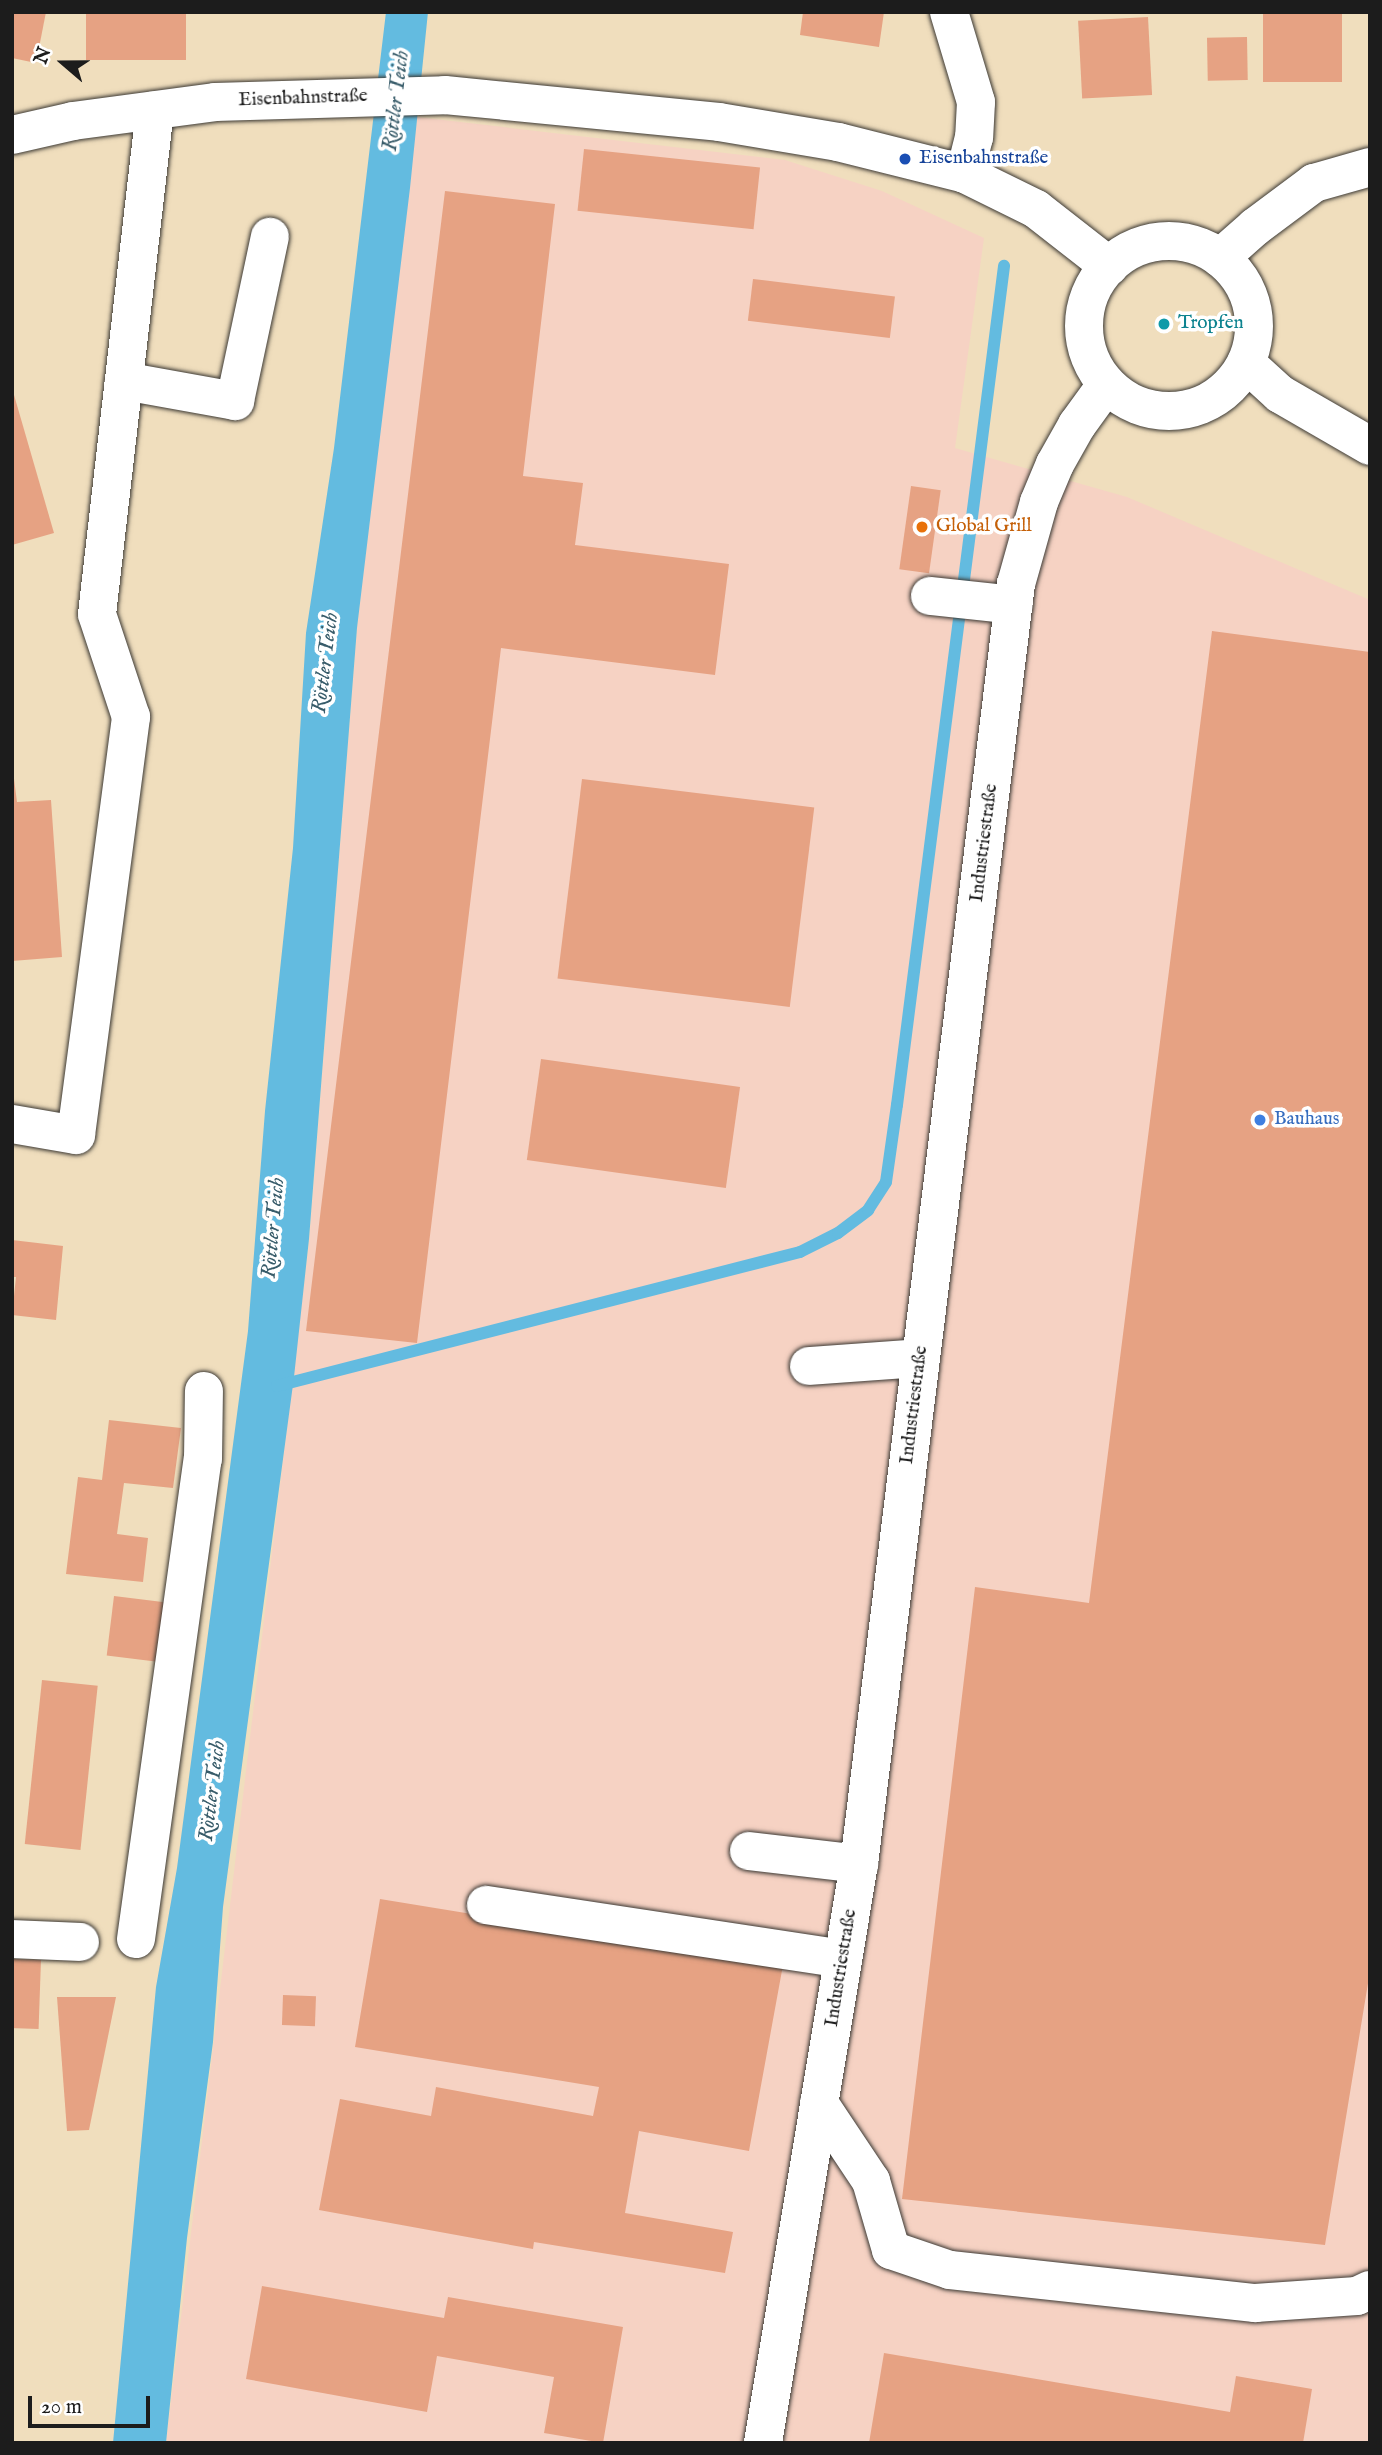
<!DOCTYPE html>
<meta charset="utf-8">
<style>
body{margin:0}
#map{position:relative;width:1382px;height:2455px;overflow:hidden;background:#f0debd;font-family:"IM FELL English",serif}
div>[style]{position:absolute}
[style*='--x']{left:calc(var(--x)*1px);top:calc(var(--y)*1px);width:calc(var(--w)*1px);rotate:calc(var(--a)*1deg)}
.built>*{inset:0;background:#f6d2c3}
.water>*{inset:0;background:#63bbe0}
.stream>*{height:12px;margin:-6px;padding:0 6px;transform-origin:6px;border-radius:6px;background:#63bbe0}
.building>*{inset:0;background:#e6a283;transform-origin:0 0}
.roads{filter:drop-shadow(0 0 2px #3c3934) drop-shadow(0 0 2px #3c3934)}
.minor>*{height:38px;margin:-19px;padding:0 19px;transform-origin:19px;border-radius:19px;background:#fff}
.minor>.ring{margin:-19px;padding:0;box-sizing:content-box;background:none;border:38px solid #fff;border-radius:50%}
.dots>*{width:19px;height:19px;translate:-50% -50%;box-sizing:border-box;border:4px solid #fff;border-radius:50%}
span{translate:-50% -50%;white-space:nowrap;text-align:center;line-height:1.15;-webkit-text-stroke:7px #fff;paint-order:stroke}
.street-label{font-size:19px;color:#1c1c1c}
.transit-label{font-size:19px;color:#164399}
.left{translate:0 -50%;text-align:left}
.culture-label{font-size:19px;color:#0d838f}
.food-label{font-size:19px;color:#c56008}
.shop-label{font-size:19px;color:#366cbe}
.water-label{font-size:21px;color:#385c6a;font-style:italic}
.frame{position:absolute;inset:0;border:14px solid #1c1c1c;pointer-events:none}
.north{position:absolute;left:28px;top:28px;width:70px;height:70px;-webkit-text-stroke:5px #fff;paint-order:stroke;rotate:290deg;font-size:19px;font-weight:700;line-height:28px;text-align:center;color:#1c1c1c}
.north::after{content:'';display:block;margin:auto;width:24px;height:32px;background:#1c1c1c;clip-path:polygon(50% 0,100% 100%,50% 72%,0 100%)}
.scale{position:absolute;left:28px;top:2396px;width:122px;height:32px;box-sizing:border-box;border:4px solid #1c1c1c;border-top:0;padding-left:9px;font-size:21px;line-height:24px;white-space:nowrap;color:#1c1c1c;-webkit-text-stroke:5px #fff;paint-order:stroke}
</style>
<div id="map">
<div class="built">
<div style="clip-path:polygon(417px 117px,785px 160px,882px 191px,984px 238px,955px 448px,1127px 497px,1370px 600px,1370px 2443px,166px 2443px,309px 1242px,357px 628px)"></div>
</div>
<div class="water">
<div style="clip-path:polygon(386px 12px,428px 12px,410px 188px,357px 628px,309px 1239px,294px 1377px,223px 1907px,213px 2042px,187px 2238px,166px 2443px,113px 2443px,156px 1987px,177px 1868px,248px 1331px,265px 1111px,293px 848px,306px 633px,334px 448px)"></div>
</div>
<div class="stream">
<div style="--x:277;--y:1386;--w:540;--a:-14.37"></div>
<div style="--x:800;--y:1252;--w:42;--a:-26.6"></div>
<div style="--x:838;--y:1233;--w:38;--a:-37"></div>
<div style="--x:868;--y:1210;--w:33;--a:-57"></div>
<div style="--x:886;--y:1182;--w:78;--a:-81.9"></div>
<div style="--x:897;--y:1105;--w:846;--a:-82.73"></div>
</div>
<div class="building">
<div style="clip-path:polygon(12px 12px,46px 12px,36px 63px,12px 58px)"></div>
<div style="left:86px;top:12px;width:100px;height:48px"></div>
<div style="clip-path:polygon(803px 12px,884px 12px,879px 47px,800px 35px)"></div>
<div style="left:1263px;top:12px;width:79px;height:70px"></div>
<div style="left:1148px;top:17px;width:78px;height:70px;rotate:87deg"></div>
<div style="left:1247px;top:37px;width:43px;height:40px;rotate:89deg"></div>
<div style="left:584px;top:149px;width:177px;height:62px;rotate:6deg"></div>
<div style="clip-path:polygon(445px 191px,555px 204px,523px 476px,583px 483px,575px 545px,729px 564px,715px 675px,501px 648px,417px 1343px,306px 1331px)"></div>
<div style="left:753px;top:279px;width:143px;height:42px;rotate:7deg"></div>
<div style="clip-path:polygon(12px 388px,54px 533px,12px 545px)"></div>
<div style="left:911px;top:486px;width:30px;height:84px;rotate:8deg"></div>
<div style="clip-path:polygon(1212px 631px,1370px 652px,1370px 1971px,1325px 2245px,902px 2199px,975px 1587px,1089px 1603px)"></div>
<div style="clip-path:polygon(12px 763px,17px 802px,51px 800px,62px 957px,12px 961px)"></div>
<div style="left:582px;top:779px;width:234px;height:201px;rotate:7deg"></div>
<div style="left:541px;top:1059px;width:201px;height:102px;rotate:8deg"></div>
<div style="clip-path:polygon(12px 1240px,63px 1246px,56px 1320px,12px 1315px,16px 1277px,12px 1277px)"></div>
<div style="clip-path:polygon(109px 1420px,181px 1428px,173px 1488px,124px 1483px,117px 1534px,148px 1538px,143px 1582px,66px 1574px,78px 1477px,102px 1480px)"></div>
<div style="left:114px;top:1596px;width:51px;height:60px;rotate:7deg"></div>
<div style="left:42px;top:1680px;width:56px;height:165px;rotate:6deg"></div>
<div style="clip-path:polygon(380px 1899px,783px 1965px,749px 2151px,639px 2131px,625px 2213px,733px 2232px,725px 2273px,534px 2242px,533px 2249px,319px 2210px,340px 2099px,431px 2116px,436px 2087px,593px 2116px,599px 2087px,355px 2047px)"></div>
<div style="left:12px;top:1959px;width:29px;height:69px;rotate:2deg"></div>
<div style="left:283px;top:1995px;width:33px;height:30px;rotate:2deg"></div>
<div style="clip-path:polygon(57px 1997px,116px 1997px,89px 2130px,67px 2131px)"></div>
<div style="clip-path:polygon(262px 2286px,444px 2318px,448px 2297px,623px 2327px,603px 2443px,544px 2433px,554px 2377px,437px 2356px,427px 2412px,246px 2379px)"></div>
<div style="clip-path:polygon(884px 2353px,1230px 2412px,1236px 2376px,1312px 2389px,1303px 2443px,869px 2443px)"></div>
</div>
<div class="roads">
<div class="minor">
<div style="--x:949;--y:12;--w:94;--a:73.3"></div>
<div style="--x:976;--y:102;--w:35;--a:93"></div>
<div style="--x:974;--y:137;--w:38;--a:104"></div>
<div style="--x:12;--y:135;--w:63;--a:-12.9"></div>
<div style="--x:73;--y:121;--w:143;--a:-7.6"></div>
<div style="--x:215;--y:102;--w:230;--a:-1.7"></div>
<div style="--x:445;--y:95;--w:275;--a:5.6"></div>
<div style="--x:719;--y:122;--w:121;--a:9.5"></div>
<div style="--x:838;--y:142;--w:131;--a:14.1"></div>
<div style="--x:965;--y:174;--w:79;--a:26.2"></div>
<div style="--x:1036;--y:209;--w:93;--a:38"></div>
<div class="ring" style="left:1084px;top:241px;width:132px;height:132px"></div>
<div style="--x:1220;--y:258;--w:47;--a:-41.5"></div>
<div style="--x:1255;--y:227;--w:74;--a:-36.7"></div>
<div style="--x:1314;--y:183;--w:58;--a:-15.9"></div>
<div style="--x:1246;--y:363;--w:46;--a:42.4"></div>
<div style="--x:1280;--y:394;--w:104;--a:30"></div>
<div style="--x:124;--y:381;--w:113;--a:10.2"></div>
<div style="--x:235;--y:401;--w:168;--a:-78"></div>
<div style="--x:930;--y:596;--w:84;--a:6.1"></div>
<div style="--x:12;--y:1124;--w:65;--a:9.8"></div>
<div style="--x:76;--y:1135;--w:422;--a:-82.5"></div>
<div style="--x:131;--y:717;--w:108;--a:-108.3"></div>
<div style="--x:97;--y:614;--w:507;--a:-83.44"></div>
<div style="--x:809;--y:1366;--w:112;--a:-4.1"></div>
<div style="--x:749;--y:1851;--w:111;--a:6.7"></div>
<div style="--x:486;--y:1905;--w:361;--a:8.6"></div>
<div style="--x:12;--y:1939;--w:68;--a:2.5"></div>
<div style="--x:136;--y:1939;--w:485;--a:-82.1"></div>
<div style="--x:203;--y:1459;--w:68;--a:-89.2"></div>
<div style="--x:819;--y:2103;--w:94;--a:56.3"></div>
<div style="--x:871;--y:2181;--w:72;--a:73.8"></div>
<div style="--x:891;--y:2250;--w:62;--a:18.7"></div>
<div style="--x:950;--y:2270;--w:307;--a:6.2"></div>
<div style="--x:1255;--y:2303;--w:102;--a:-3.9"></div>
<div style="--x:1357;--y:2296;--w:14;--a:-25"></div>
<div style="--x:763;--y:2443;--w:587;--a:-80.59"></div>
<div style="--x:859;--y:1864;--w:1290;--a:-83.01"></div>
<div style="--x:1016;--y:584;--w:85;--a:-74.3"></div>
<div style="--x:1039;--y:502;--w:41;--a:-67.2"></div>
<div style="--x:1055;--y:464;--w:45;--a:-60.6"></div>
<div style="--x:1077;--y:425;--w:49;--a:-54.1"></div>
</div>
</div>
<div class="dots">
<div style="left:905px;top:159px;background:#1a4fb4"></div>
<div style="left:1164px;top:324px;background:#0f9aa8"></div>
<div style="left:922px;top:527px;background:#e8710a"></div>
<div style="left:1260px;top:1120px;background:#3f7fe0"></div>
</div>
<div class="street-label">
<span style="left:303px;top:99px;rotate:-2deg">Eisenbahnstraße</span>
<span style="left:985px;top:843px;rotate:-83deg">Industriestraße</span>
<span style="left:915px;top:1405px;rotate:-83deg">Industriestraße</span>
<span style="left:842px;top:1968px;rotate:-81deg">Industriestraße</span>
</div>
<div class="transit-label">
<span class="left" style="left:919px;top:159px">Eisenbahnstraße</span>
</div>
<div class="culture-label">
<span class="left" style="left:1178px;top:324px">Tropfen</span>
</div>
<div class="food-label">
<span class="left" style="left:936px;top:527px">Global Grill</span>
</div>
<div class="shop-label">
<span class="left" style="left:1274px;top:1120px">Bauhaus</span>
</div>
<div class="water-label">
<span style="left:397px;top:101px;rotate:-83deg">Röttler Teich</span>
<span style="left:326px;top:663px;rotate:-83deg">Röttler Teich</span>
<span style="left:274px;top:1228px;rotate:-85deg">Röttler Teich</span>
<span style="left:213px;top:1791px;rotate:-83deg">Röttler Teich</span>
</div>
<div class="frame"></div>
<div class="north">N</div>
<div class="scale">20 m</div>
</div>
